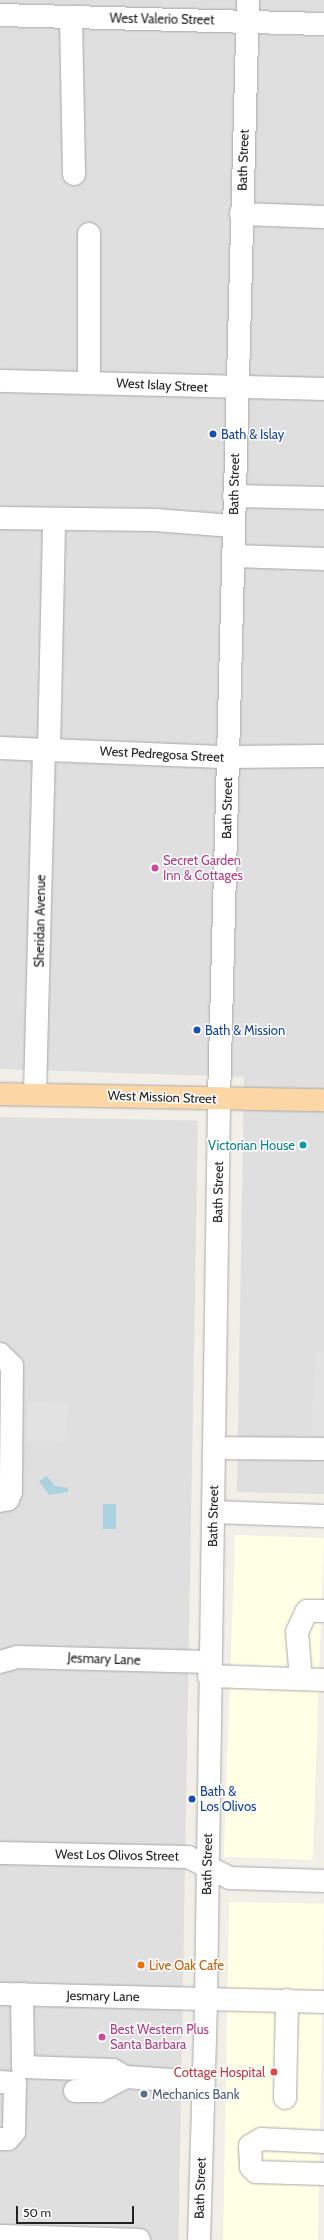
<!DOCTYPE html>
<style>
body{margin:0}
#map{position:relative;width:324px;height:2240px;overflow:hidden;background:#f2efe9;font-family:Cabin,sans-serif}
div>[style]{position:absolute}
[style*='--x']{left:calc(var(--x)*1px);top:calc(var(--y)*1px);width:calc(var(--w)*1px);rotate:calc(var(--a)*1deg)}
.residential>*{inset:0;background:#e0dfdf;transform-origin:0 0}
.education>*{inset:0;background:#ffffe5;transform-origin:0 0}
.parking>*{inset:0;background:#e2e2e2;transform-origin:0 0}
.water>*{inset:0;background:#aad3df;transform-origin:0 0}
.roads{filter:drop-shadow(0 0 1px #a9a9a9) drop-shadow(0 0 1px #a9a9a9)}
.minor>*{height:22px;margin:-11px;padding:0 11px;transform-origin:11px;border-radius:11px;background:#fff}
.major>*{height:22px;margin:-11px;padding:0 11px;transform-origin:11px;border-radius:11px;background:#fcd6a4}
.dots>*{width:11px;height:11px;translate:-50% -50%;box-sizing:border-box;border:2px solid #fff;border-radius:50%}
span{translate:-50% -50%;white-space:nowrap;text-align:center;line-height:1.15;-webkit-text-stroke:3px #fff;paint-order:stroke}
.street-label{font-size:13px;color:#222}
.transit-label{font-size:13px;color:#164399}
.left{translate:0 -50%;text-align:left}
.hotel-label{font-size:13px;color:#b23c85}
.culture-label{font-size:13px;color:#0d838f}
.right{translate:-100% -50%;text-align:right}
.food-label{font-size:13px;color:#c56008}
.health-label{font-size:13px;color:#be3a42}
.service-label{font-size:13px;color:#4e5e75}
.scale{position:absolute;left:16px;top:2206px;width:118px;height:18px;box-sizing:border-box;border:2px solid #222;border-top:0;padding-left:5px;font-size:12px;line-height:14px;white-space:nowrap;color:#222;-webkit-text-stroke:3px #fff;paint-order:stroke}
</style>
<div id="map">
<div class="residential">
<div style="clip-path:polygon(0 0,324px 0,324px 1494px,237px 1492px,244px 1077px,0 1069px)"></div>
<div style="left:0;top:1117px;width:198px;height:1123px;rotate:1deg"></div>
</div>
<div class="education">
<div style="left:235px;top:1535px;width:89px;height:322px;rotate:2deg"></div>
<div style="left:229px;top:1902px;width:95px;height:338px;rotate:1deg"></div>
</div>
<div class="parking">
<div style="clip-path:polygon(316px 1352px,324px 1353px,324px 1449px,310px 1448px)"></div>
<div style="left:28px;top:1402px;width:40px;height:39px;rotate:3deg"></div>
</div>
<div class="water">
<div style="clip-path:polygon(47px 1476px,55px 1486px,68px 1488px,68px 1492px,49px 1495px,39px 1481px)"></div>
<div style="left:103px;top:1504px;width:13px;height:25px"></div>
</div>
<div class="roads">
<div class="minor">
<div style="--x:0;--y:15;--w:324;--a:1.6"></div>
<div style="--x:71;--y:17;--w:157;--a:88.9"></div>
<div style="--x:241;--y:214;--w:83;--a:2.1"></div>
<div style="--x:0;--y:381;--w:324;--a:1.4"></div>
<div style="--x:89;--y:381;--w:147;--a:-90"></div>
<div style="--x:234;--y:496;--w:90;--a:1.3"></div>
<div style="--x:0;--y:518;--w:155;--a:0.7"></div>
<div style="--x:155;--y:520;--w:78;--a:4.4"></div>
<div style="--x:233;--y:556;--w:91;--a:1.9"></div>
<div style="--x:0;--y:748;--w:228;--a:2.3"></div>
<div style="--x:228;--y:757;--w:96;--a:-0.6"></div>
<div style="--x:49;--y:748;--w:229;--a:-88.7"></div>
<div style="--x:35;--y:1093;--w:345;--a:-88.5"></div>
<div style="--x:0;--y:1354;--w:17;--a:45"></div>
<div style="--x:12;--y:1366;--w:126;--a:90.5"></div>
<div style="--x:11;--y:1492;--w:8;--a:113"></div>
<div style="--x:8;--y:1499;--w:8;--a:166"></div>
<div style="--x:214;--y:1448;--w:110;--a:0.5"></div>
<div style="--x:213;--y:1512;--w:111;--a:2.1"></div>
<div style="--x:0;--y:1662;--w:18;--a:-16"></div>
<div style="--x:17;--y:1657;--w:193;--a:1.5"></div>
<div style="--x:209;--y:1676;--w:115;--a:2"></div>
<div style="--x:301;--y:1679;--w:47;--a:-94.9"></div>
<div style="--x:297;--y:1632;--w:23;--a:-65"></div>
<div style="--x:307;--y:1611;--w:17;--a:0"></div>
<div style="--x:0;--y:1853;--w:188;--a:1.2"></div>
<div style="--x:188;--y:1857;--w:47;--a:26.6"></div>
<div style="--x:230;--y:1878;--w:94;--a:1.8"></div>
<div style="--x:0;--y:1994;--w:324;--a:1.4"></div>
<div style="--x:22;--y:1994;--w:73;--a:89.2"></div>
<div style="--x:23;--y:2067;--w:90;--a:1.9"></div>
<div style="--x:113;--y:2070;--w:14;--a:30"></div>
<div style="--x:125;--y:2077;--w:78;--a:3.7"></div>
<div style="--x:0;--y:2082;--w:15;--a:4"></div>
<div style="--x:15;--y:2083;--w:49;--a:91.2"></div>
<div style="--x:14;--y:2132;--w:9;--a:131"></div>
<div style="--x:8;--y:2139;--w:8;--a:180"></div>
<div style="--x:75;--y:2091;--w:24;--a:0"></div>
<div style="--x:99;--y:2091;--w:30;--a:-28"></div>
<div style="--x:285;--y:2098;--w:98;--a:-88.8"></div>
<div style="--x:324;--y:2142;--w:63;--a:-177.3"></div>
<div style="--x:261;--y:2139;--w:13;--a:148"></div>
<div style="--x:250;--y:2146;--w:21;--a:87"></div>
<div style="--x:251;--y:2167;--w:7;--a:45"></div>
<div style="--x:256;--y:2172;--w:68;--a:1.7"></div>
<div style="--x:0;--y:2236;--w:139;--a:1.6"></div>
<div style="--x:199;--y:2240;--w:241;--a:-88.3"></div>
<div style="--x:206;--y:1999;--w:900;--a:-89.17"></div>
<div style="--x:219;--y:1099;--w:1099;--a:-88.49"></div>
</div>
<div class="major">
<div style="--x:0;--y:1094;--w:324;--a:1.1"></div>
</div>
</div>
<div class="dots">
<div style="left:213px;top:434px;background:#1a4fb4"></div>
<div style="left:155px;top:868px;background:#d1479c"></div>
<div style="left:197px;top:1030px;background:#1a4fb4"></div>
<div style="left:303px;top:1145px;background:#0f9aa8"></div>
<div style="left:192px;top:1799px;background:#1a4fb4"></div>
<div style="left:141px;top:1965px;background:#e8710a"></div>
<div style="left:102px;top:2037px;background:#d1479c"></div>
<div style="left:274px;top:2072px;background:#e0444e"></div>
<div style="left:144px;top:2094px;background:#5c6f8a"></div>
</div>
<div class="street-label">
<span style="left:162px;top:19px;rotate:1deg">West Valerio Street</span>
<span style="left:243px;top:160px;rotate:-88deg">Bath Street</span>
<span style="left:162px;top:385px;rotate:3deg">West Islay Street</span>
<span style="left:234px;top:484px;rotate:-89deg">Bath Street</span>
<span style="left:162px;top:754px;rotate:3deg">West Pedregosa Street</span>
<span style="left:227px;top:808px;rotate:-89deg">Bath Street</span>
<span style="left:40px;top:921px;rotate:-89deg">Sheridan Avenue</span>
<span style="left:162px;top:1097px;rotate:2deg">West Mission Street</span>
<span style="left:218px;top:1192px;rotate:-89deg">Bath Street</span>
<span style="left:213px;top:1516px;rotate:-89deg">Bath Street</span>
<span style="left:104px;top:1659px;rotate:2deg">Jesmary Lane</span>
<span style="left:117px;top:1855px;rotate:1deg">West Los Olivos Street</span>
<span style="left:207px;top:1864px;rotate:-89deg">Bath Street</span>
<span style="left:103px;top:1996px;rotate:1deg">Jesmary Lane</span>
<span style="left:200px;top:2188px;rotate:-88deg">Bath Street</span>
</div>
<div class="transit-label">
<span class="left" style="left:221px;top:434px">Bath &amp; Islay</span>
<span class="left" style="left:205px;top:1030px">Bath &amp; Mission</span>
<span class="left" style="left:200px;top:1799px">Bath &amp;<br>Los Olivos</span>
</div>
<div class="hotel-label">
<span class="left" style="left:163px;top:868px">Secret Garden<br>Inn &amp; Cottages</span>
<span class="left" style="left:110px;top:2037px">Best Western Plus<br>Santa Barbara</span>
</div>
<div class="culture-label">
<span class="right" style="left:295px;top:1145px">Victorian House</span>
</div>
<div class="food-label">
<span class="left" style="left:149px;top:1965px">Live Oak Cafe</span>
</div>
<div class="health-label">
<span class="right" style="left:265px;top:2072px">Cottage Hospital</span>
</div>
<div class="service-label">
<span class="left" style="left:152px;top:2094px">Mechanics Bank</span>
</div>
<div class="scale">50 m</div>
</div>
